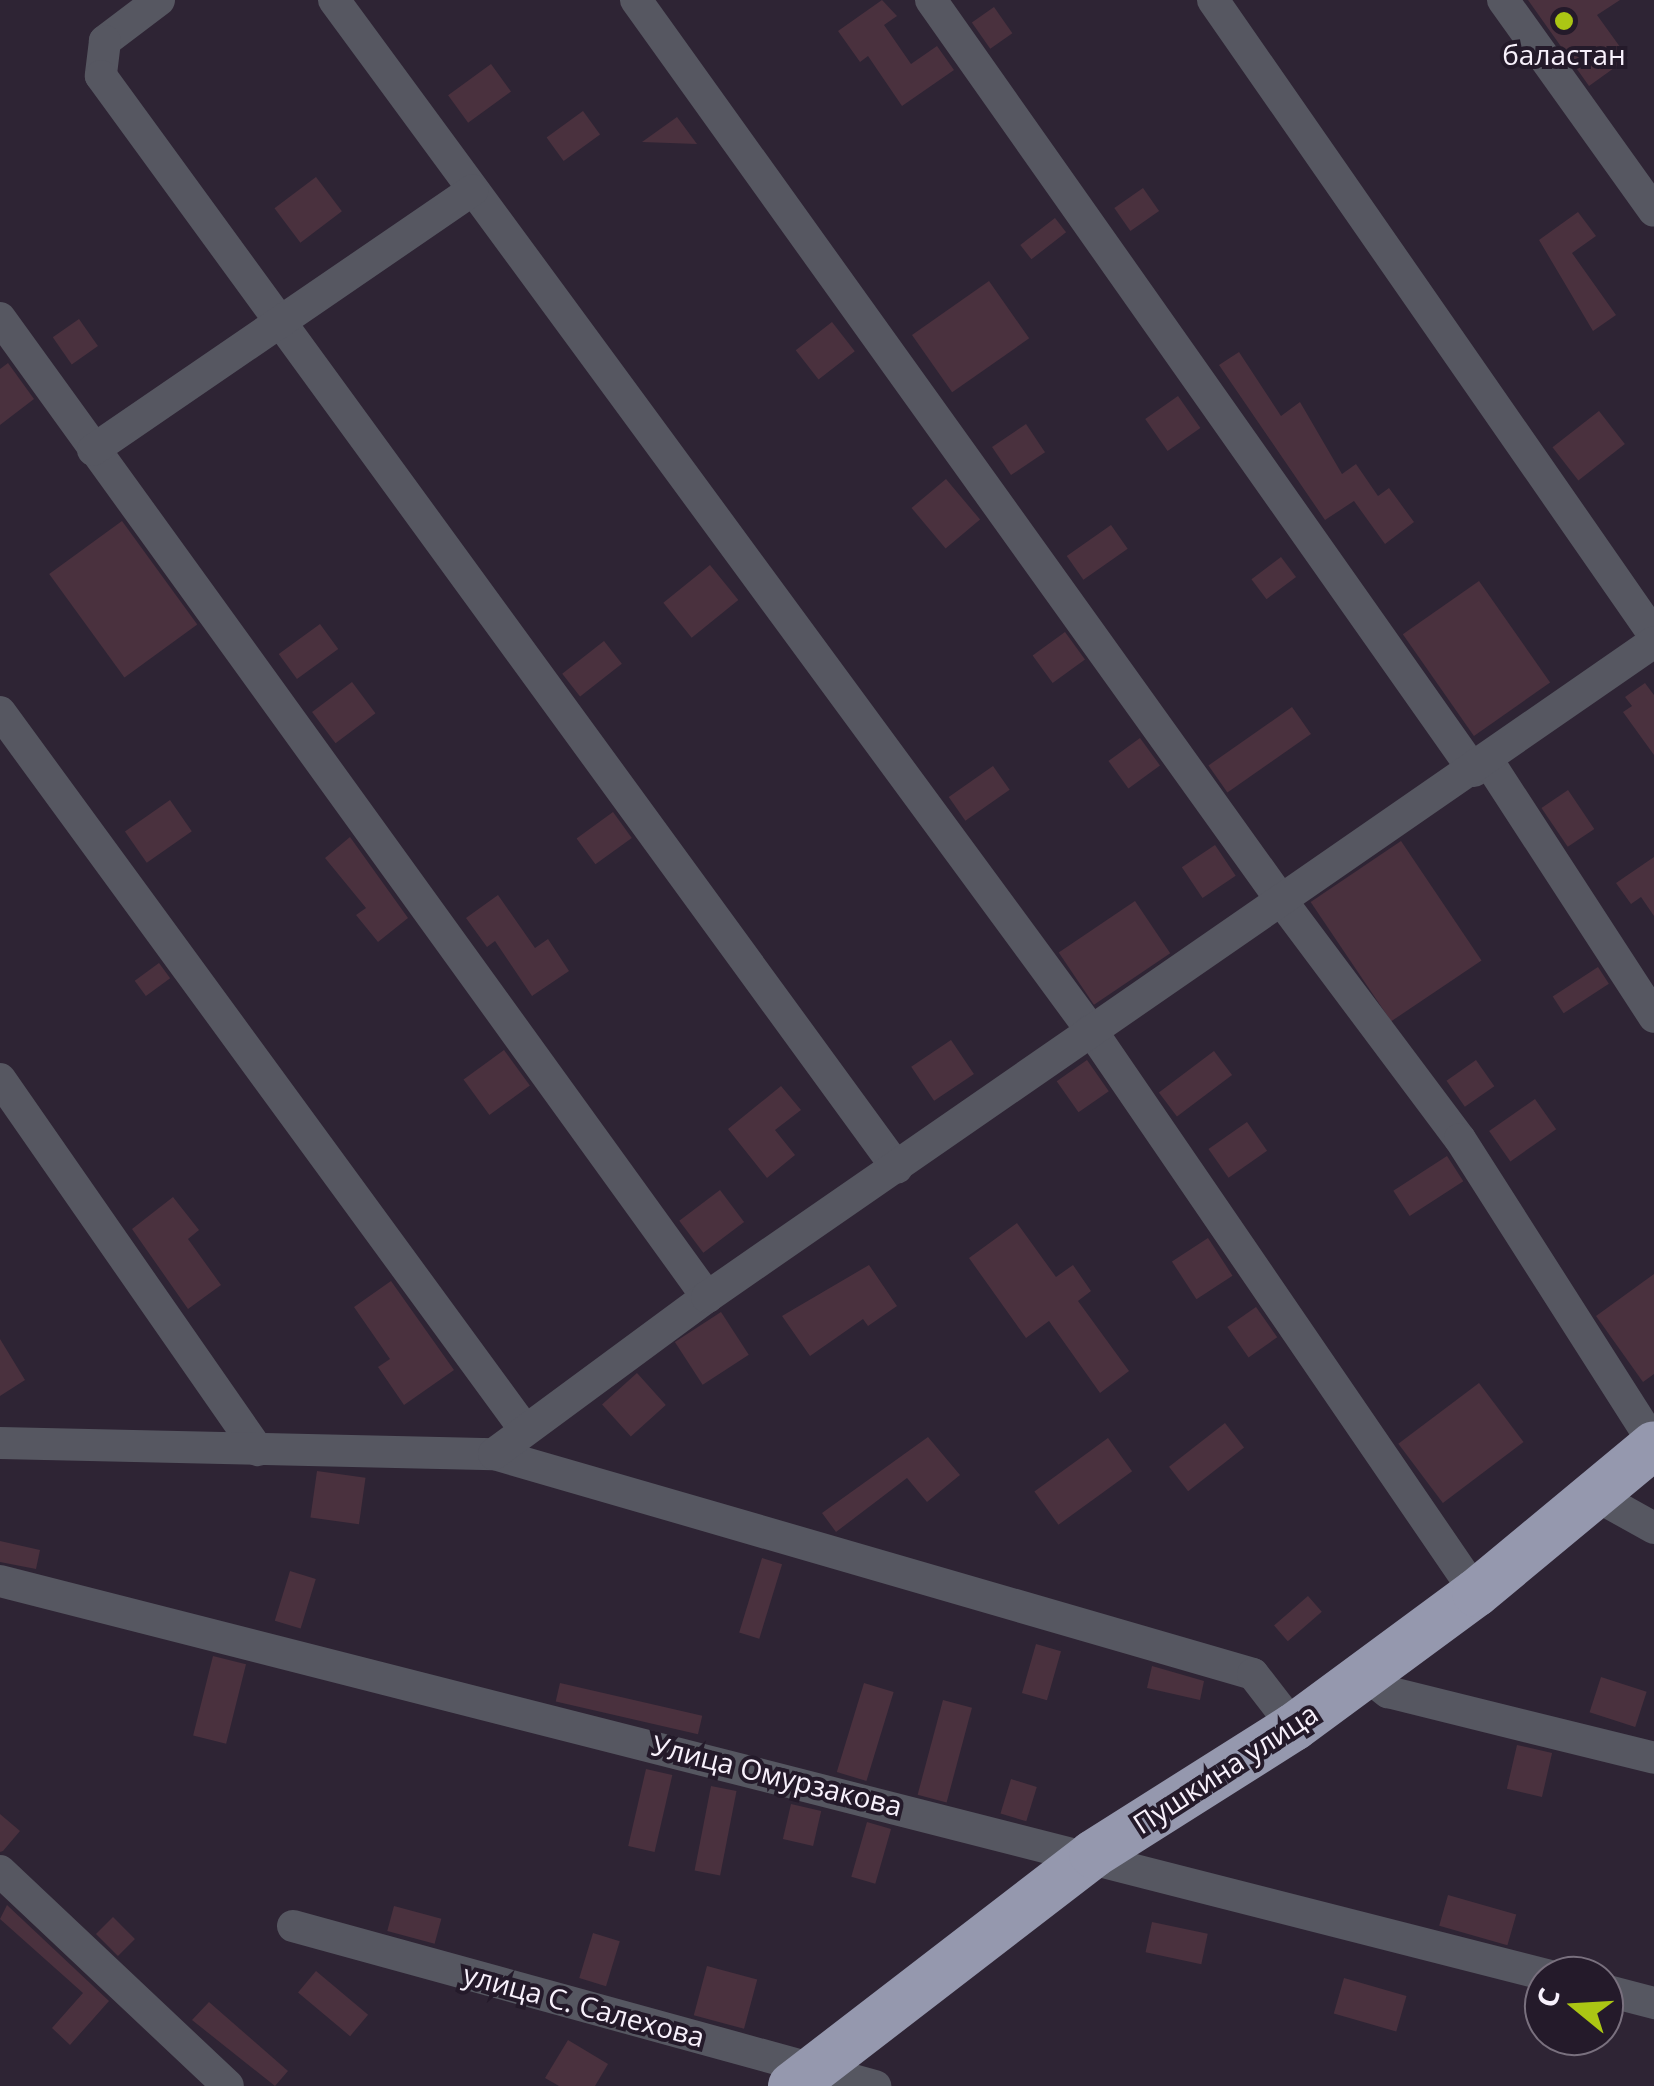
<!DOCTYPE html>
<meta charset="utf-8">
<style>
body{margin:0}
#map{position:relative;width:1654px;height:2086px;overflow:hidden;background:#2e2434;font-family:"Open Sans",sans-serif}
div>[style]{position:absolute}
[style*='--x']{left:calc(var(--x)*1px);top:calc(var(--y)*1px);width:calc(var(--w)*1px);rotate:calc(var(--a)*1deg)}
.building>*{inset:0;background:#4a313e;transform-origin:0 0}
.minor>*{height:32px;margin:-16px;padding:0 16px;transform-origin:16px;border-radius:16px;background:#565761}
.highway>*{height:48px;margin:-24px;padding:0 24px;transform-origin:24px;border-radius:24px;background:#9598ae}
.dots>*{width:28px;height:28px;translate:-50% -50%;box-sizing:border-box;border:5px solid #241a2a;border-radius:50%}
span{translate:-50% -50%;white-space:nowrap;text-align:center;line-height:1.15;-webkit-text-stroke:8px #241a2a;paint-order:stroke}
.poi-label{font-size:28px;color:#f8f1fc}
.street-label{font-size:28px;color:#f8f1fc}
.north{position:absolute;left:1524px;top:1956px;width:100px;height:100px;box-sizing:border-box;background:#241a2a;border:2px solid #79707e;border-radius:50%;rotate:288deg;font-size:28px;font-weight:700;line-height:40px;text-align:center;color:#f8f1fc}
.north::after{content:'';display:block;margin:auto;width:35px;height:45px;background:#abc614;clip-path:polygon(50% 0,100% 100%,50% 72%,0 100%)}
</style>
<div id="map">
<div class="building">
<div style="clip-path:polygon(882px 0,897px 16px,884px 25px,911px 64px,937px 46px,954px 70px,902px 106px,868px 56px,860px 62px,838px 31px)"></div>
<div style="clip-path:polygon(1528px 0,1620px 0,1597px 15px,1628px 58px,1589px 86px)"></div>
<div style="left:994px;top:7px;width:32px;height:27px;rotate:55deg"></div>
<div style="left:491px;top:64px;width:34px;height:53px;rotate:54deg"></div>
<div style="left:583px;top:111px;width:29px;height:45px;rotate:54deg"></div>
<div style="clip-path:polygon(677px 117px,697px 144px,642px 142px)"></div>
<div style="left:316px;top:177px;width:43px;height:52px;rotate:53deg"></div>
<div style="left:1143px;top:188px;width:28px;height:35px;rotate:55deg"></div>
<div style="clip-path:polygon(1578px 212px,1596px 236px,1572px 253px,1616px 315px,1593px 331px,1539px 240px)"></div>
<div style="left:1055px;top:218px;width:18px;height:44px;rotate:52deg"></div>
<div style="left:989px;top:281px;width:70px;height:94px;rotate:55deg"></div>
<div style="left:79px;top:319px;width:33px;height:32px;rotate:55deg"></div>
<div style="left:832px;top:322px;width:37px;height:46px;rotate:52deg"></div>
<div style="clip-path:polygon(1239px 352px,1281px 416px,1300px 402px,1342px 474px,1356px 464px,1378px 496px,1389px 488px,1414px 522px,1385px 544px,1354px 501px,1325px 520px,1219px 365px)"></div>
<div style="clip-path:polygon(8px 363px,34px 399px,0 425px,0 369px)"></div>
<div style="left:1178px;top:396px;width:39px;height:40px;rotate:55deg"></div>
<div style="left:1599px;top:411px;width:42px;height:59px;rotate:52deg"></div>
<div style="left:1026px;top:424px;width:34px;height:41px;rotate:56deg"></div>
<div style="left:946px;top:479px;width:53px;height:45px;rotate:50deg"></div>
<div style="left:122px;top:521px;width:128px;height:90px;rotate:54deg"></div>
<div style="left:1111px;top:525px;width:29px;height:54px;rotate:55deg"></div>
<div style="left:1281px;top:557px;width:25px;height:37px;rotate:53deg"></div>
<div style="left:710px;top:565px;width:45px;height:60px;rotate:51deg"></div>
<div style="left:1479px;top:581px;width:124px;height:93px;rotate:55deg"></div>
<div style="left:320px;top:624px;width:31px;height:51px;rotate:54deg"></div>
<div style="left:1065px;top:632px;width:34px;height:40px;rotate:54deg"></div>
<div style="left:604px;top:641px;width:29px;height:53px;rotate:52deg"></div>
<div style="left:352px;top:682px;width:39px;height:50px;rotate:53deg"></div>
<div style="clip-path:polygon(1645px 683px,1654px 695px,1654px 755px,1623px 712px,1632px 706px,1625px 697px)"></div>
<div style="left:1292px;top:707px;width:33px;height:102px;rotate:55deg"></div>
<div style="left:1140px;top:738px;width:34px;height:39px;rotate:54deg"></div>
<div style="left:993px;top:766px;width:29px;height:54px;rotate:55deg"></div>
<div style="left:1568px;top:790px;width:47px;height:32px;rotate:56deg"></div>
<div style="left:170px;top:800px;width:38px;height:55px;rotate:55deg"></div>
<div style="left:613px;top:812px;width:32px;height:45px;rotate:54deg"></div>
<div style="clip-path:polygon(350px 837px,408px 918px,378px 942px,356px 915px,366px 908px,325px 858px)"></div>
<div style="left:1401px;top:841px;width:144px;height:109px;rotate:56deg"></div>
<div style="left:1215px;top:845px;width:37px;height:40px;rotate:56deg"></div>
<div style="clip-path:polygon(1654px 857px,1654px 916px,1641px 897px,1631px 904px,1616px 883px)"></div>
<div style="clip-path:polygon(498px 895px,535px 948px,548px 939px,569px 971px,532px 996px,495px 941px,487px 947px,466px 918px)"></div>
<div style="left:1135px;top:901px;width:63px;height:92px;rotate:56deg"></div>
<div style="left:159px;top:963px;width:19px;height:30px;rotate:54deg"></div>
<div style="left:1598px;top:967px;width:20px;height:54px;rotate:57deg"></div>
<div style="left:951px;top:1040px;width:41px;height:48px;rotate:56deg"></div>
<div style="left:504px;top:1050px;width:44px;height:50px;rotate:54deg"></div>
<div style="left:1214px;top:1051px;width:30px;height:69px;rotate:53deg"></div>
<div style="left:1087px;top:1060px;width:38px;height:37px;rotate:55deg"></div>
<div style="left:1476px;top:1060px;width:32px;height:36px;rotate:55deg"></div>
<div style="clip-path:polygon(781px 1086px,801px 1110px,775px 1130px,795px 1155px,767px 1178px,728px 1129px)"></div>
<div style="left:1535px;top:1099px;width:37px;height:56px;rotate:55deg"></div>
<div style="left:1247px;top:1122px;width:35px;height:47px;rotate:55deg"></div>
<div style="left:1447px;top:1156px;width:30px;height:64px;rotate:57deg"></div>
<div style="left:720px;top:1190px;width:40px;height:51px;rotate:53deg"></div>
<div style="clip-path:polygon(173px 1197px,199px 1230px,188px 1239px,221px 1285px,188px 1309px,132px 1229px)"></div>
<div style="clip-path:polygon(1017px 1223px,1056px 1277px,1073px 1265px,1091px 1291px,1078px 1301px,1129px 1371px,1100px 1393px,1049px 1321px,1026px 1338px,969px 1258px)"></div>
<div style="left:1208px;top:1238px;width:45px;height:43px;rotate:57deg"></div>
<div style="clip-path:polygon(869px 1265px,897px 1306px,868px 1326px,863px 1319px,810px 1356px,782px 1316px)"></div>
<div style="clip-path:polygon(1654px 1274px,1654px 1374px,1643px 1382px,1596px 1316px)"></div>
<div style="clip-path:polygon(391px 1281px,454px 1370px,404px 1405px,378px 1367px,390px 1359px,354px 1307px)"></div>
<div style="left:1256px;top:1307px;width:37px;height:35px;rotate:55deg"></div>
<div style="left:721px;top:1312px;width:51px;height:55px;rotate:57deg"></div>
<div style="clip-path:polygon(0 1339px,25px 1380px,0 1396px)"></div>
<div style="left:637px;top:1373px;width:43px;height:47px;rotate:48deg"></div>
<div style="left:1479px;top:1383px;width:74px;height:101px;rotate:53deg"></div>
<div style="left:1225px;top:1423px;width:31px;height:71px;rotate:52deg"></div>
<div style="clip-path:polygon(928px 1437px,960px 1475px,927px 1502px,907px 1478px,836px 1532px,822px 1513px)"></div>
<div style="left:1108px;top:1438px;width:41px;height:91px;rotate:54deg"></div>
<div style="left:317px;top:1471px;width:49px;height:47px;rotate:8deg"></div>
<div style="clip-path:polygon(0 1541px,40px 1550px,36px 1569px,0 1562px)"></div>
<div style="left:762px;top:1558px;width:21px;height:78px;rotate:17deg"></div>
<div style="left:290px;top:1571px;width:27px;height:52px;rotate:17deg"></div>
<div style="left:1308px;top:1596px;width:21px;height:45px;rotate:49deg"></div>
<div style="left:1036px;top:1644px;width:26px;height:51px;rotate:16deg"></div>
<div style="left:213px;top:1656px;width:34px;height:82px;rotate:14deg"></div>
<div style="clip-path:polygon(1152px 1666px,1204px 1681px,1200px 1700px,1147px 1688px)"></div>
<div style="left:1601px;top:1677px;width:48px;height:37px;rotate:18deg"></div>
<div style="left:560px;top:1683px;width:146px;height:19px;rotate:13deg"></div>
<div style="left:864px;top:1683px;width:31px;height:93px;rotate:17deg"></div>
<div style="left:943px;top:1700px;width:30px;height:98px;rotate:15deg"></div>
<div style="left:1517px;top:1745px;width:36px;height:45px;rotate:13deg"></div>
<div style="left:646px;top:1769px;width:27px;height:79px;rotate:13deg"></div>
<div style="left:1011px;top:1779px;width:27px;height:36px;rotate:17deg"></div>
<div style="left:711px;top:1786px;width:26px;height:86px;rotate:11deg"></div>
<div style="left:791px;top:1804px;width:31px;height:36px;rotate:13deg"></div>
<div style="clip-path:polygon(0 1814px,20px 1831px,3px 1851px,0 1852px)"></div>
<div style="left:867px;top:1822px;width:25px;height:57px;rotate:16deg"></div>
<div style="left:1448px;top:1895px;width:71px;height:32px;rotate:16deg"></div>
<div style="clip-path:polygon(7px 1905px,109px 2001px,70px 2045px,52px 2028px,83px 1993px,0 1919px)"></div>
<div style="left:394px;top:1906px;width:49px;height:26px;rotate:15deg"></div>
<div style="left:113px;top:1917px;width:31px;height:24px;rotate:45deg"></div>
<div style="left:1152px;top:1922px;width:57px;height:31px;rotate:12deg"></div>
<div style="left:593px;top:1933px;width:28px;height:47px;rotate:17deg"></div>
<div style="left:707px;top:1966px;width:52px;height:51px;rotate:15deg"></div>
<div style="left:316px;top:1971px;width:68px;height:28px;rotate:40deg"></div>
<div style="left:1344px;top:1978px;width:65px;height:37px;rotate:16deg"></div>
<div style="clip-path:polygon(209px 2002px,288px 2071px,275px 2086px,192px 2020px)"></div>
<div style="clip-path:polygon(568px 2040px,608px 2064px,595px 2086px,559px 2086px,545px 2078px)"></div>
</div>
<div class="minor">
<div style="--x:159;--y:0;--w:68;--a:142.8"></div>
<div style="--x:105;--y:41;--w:35;--a:97"></div>
<div style="--x:101;--y:76;--w:1351;--a:53.91"></div>
<div style="--x:334;--y:0;--w:1278;--a:53.69"></div>
<div style="--x:1091;--y:1030;--w:682;--a:55.63"></div>
<div style="--x:636;--y:0;--w:1107;--a:54.37"></div>
<div style="--x:1281;--y:900;--w:299;--a:53.2"></div>
<div style="--x:1460;--y:1139;--w:361;--a:57.5"></div>
<div style="--x:931;--y:0;--w:943;--a:54.84"></div>
<div style="--x:1213;--y:0;--w:773;--a:55.22"></div>
<div style="--x:1503;--y:0;--w:259;--a:54.4"></div>
<div style="--x:0;--y:318;--w:1208;--a:54.16"></div>
<div style="--x:93;--y:450;--w:460;--a:-34.4"></div>
<div style="--x:0;--y:712;--w:886;--a:53.82"></div>
<div style="--x:1488;--y:761;--w:305;--a:57"></div>
<div style="--x:0;--y:1079;--w:452;--a:55.2"></div>
<div style="--x:0;--y:1443;--w:494;--a:1.3"></div>
<div style="--x:494;--y:1454;--w:790;--a:16.16"></div>
<div style="--x:1253;--y:1674;--w:67;--a:52.3"></div>
<div style="--x:494;--y:1454;--w:265;--a:-36.4"></div>
<div style="--x:707;--y:1297;--w:1151;--a:-34.67"></div>
<div style="--x:1593;--y:1494;--w:70;--a:29.1"></div>
<div style="--x:0;--y:1581;--w:1601;--a:14.29"></div>
<div style="--x:1362;--y:1672;--w:33;--a:38"></div>
<div style="--x:1388;--y:1692;--w:274;--a:13.9"></div>
<div style="--x:0;--y:1871;--w:313;--a:43.3"></div>
<div style="--x:293;--y:1926;--w:604;--a:15.37"></div>
<div style="--x:1604;--y:1990;--w:52;--a:14.6"></div>
</div>
<div class="highway">
<div style="--x:792;--y:2086;--w:380;--a:-37.6"></div>
<div style="--x:1093;--y:1854;--w:238;--a:-32.3"></div>
<div style="--x:1294;--y:1727;--w:226;--a:-36.4"></div>
<div style="--x:1476;--y:1593;--w:231;--a:-39.7"></div>
</div>
<div class="dots">
<div style="left:1564px;top:21px;background:#abc614"></div>
</div>
<div class="poi-label">
<span style="left:1564px;top:54px">баластан</span>
</div>
<div class="street-label">
<span style="left:1225px;top:1768px;rotate:-33deg">Пушкина улица</span>
<span style="left:777px;top:1775px;rotate:14deg">Улица Омурзакова</span>
<span style="left:584px;top:2005px;rotate:15deg">улица С. Салехова</span>
</div>
<div class="north">С</div>
</div>
